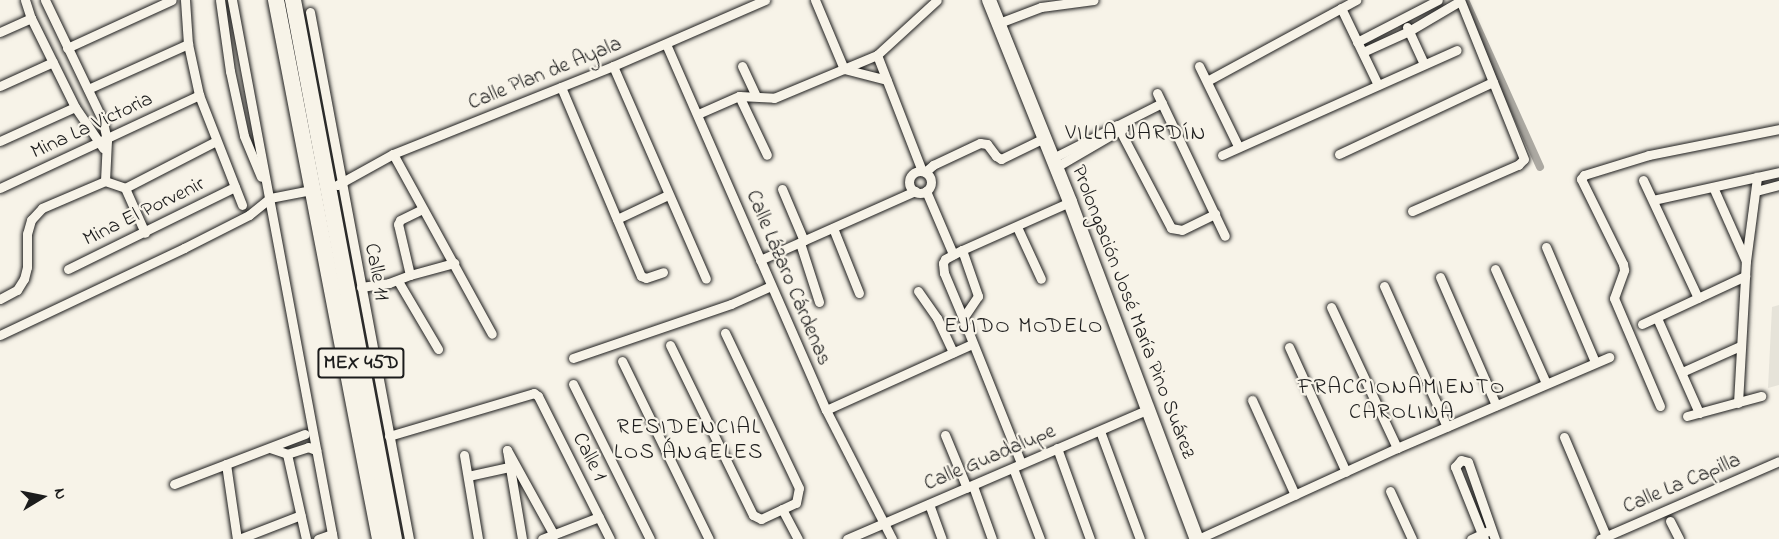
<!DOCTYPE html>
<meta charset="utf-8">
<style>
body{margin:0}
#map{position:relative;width:1779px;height:539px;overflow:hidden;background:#f7f3e8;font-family:"Indie Flower",sans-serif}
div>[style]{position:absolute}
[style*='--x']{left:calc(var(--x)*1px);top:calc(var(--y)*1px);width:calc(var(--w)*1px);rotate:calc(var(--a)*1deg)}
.built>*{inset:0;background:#e6e3d9}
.canal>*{height:8px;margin:-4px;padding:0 4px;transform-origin:4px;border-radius:4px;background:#aca9a2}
.roads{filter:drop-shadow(0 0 2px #1c1c1c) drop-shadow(0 0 2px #1c1c1c)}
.street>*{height:9px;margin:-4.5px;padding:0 4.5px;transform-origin:4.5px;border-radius:4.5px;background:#f7f3e8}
.street>.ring{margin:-4.5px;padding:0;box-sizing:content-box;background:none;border:9px solid #f7f3e8;border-radius:50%}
.secondary>*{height:14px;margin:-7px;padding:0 7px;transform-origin:7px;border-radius:7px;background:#f7f3e8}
.highway>*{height:16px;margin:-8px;padding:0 8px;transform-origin:8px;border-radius:8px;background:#f7f3e8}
span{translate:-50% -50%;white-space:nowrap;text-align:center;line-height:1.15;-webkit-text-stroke:4.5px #f7f3e8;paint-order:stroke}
.shield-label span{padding:2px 4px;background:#f7f3e8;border:2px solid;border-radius:4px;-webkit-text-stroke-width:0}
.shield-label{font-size:20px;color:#1c1c1c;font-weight:700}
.street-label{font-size:21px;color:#1c1c1c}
.neighbourhood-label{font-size:22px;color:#1c1c1c;letter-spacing:1.5px}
.north{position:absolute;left:12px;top:467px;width:60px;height:60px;-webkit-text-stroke:4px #f7f3e8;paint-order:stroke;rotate:80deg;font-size:16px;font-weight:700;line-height:24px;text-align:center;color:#1c1c1c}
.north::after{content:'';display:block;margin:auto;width:21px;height:27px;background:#1c1c1c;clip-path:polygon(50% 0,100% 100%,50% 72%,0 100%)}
</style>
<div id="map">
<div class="built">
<div style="clip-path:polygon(1779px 305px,1779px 385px,1768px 388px,1772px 307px)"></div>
</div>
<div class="canal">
<div style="--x:1465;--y:0;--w:183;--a:65.8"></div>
</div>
<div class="roads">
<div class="street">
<div style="--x:25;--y:0;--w:19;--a:72"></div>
<div style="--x:31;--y:18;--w:99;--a:63.7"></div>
<div style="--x:75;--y:107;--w:50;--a:55.7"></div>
<div style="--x:185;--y:0;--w:44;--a:86.1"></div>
<div style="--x:188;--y:44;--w:52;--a:77.8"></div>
<div style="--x:199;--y:95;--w:118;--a:68.6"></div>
<div style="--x:220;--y:0;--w:72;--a:82"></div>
<div style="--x:230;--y:71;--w:66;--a:77.8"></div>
<div style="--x:244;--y:136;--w:44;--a:67.5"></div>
<div style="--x:232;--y:0;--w:548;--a:79.39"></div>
<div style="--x:815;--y:0;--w:75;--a:67.2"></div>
<div style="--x:844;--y:69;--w:44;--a:14.3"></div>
<div style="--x:1341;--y:8;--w:85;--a:64.3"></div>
<div style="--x:310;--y:12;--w:536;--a:79.36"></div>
<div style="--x:999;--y:23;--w:45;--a:-20.9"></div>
<div style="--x:1041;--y:7;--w:53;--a:-7.5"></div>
<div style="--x:1407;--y:27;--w:41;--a:65.3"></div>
<div style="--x:0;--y:32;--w:34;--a:-24"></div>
<div style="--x:1357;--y:42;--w:91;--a:-27.4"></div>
<div style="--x:666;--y:44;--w:399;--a:66.4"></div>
<div style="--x:826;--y:410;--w:145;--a:62.9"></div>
<div style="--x:67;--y:48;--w:115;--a:-24.6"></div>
<div style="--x:1363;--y:52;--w:51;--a:-24.5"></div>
<div style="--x:1409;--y:31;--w:59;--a:-30.5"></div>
<div style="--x:877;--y:55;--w:124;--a:68.8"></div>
<div style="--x:613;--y:66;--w:232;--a:66.4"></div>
<div style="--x:742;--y:66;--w:33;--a:65"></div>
<div style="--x:1199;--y:66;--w:89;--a:64"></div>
<div style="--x:1207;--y:81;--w:170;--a:-28.5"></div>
<div style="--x:0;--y:86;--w:58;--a:-24.4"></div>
<div style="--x:561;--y:87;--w:205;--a:67.1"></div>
<div style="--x:641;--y:276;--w:5;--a:22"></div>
<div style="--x:646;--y:278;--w:18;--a:-19"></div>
<div style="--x:88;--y:89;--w:110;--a:-24.2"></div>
<div style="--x:1157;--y:93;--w:158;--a:64.6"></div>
<div style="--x:739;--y:96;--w:65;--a:64.6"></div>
<div style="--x:698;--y:114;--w:45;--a:-23.7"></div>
<div style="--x:739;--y:96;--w:35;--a:3"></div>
<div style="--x:774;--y:98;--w:112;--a:-22.7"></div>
<div style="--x:877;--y:55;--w:81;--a:-42.5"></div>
<div style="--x:1117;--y:125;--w:116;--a:62.3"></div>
<div style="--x:1171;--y:228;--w:11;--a:10"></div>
<div style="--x:1182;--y:230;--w:37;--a:-26"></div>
<div style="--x:0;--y:141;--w:82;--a:-24.4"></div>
<div style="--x:393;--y:154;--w:205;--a:61.2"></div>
<div style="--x:1339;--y:154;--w:170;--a:-25.1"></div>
<div style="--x:1222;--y:155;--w:257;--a:-24.1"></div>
<div style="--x:1053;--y:158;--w:122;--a:-26.8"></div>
<div style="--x:1056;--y:167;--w:78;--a:-30.2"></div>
<div class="ring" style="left:909px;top:171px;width:13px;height:13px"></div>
<div style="--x:925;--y:172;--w:11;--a:-41"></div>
<div style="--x:933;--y:165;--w:52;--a:-25.1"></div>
<div style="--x:980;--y:143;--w:7;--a:8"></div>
<div style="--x:987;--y:144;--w:15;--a:53"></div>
<div style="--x:996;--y:156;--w:6;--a:31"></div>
<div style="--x:1001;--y:159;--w:48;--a:-26"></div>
<div style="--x:1643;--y:180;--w:130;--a:65"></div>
<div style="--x:105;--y:181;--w:21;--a:19"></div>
<div style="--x:125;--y:188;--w:49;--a:66"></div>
<div style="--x:337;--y:185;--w:64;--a:-29"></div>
<div style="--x:393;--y:154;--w:237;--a:-21.8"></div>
<div style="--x:613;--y:66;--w:166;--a:-23.5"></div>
<div style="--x:1713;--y:187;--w:79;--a:66"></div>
<div style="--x:0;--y:188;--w:220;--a:-25"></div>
<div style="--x:125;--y:188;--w:102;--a:-27.3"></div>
<div style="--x:782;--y:189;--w:56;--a:67.1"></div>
<div style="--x:926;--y:191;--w:69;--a:66.8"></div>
<div style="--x:1756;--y:191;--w:24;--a:-15"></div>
<div style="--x:1653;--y:200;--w:129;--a:-12.5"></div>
<div style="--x:1412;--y:211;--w:116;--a:-23.5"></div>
<div style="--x:1518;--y:165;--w:8;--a:-45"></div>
<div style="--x:1524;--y:159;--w:171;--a:-111.9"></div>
<div style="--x:617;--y:219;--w:56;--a:-25.2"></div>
<div style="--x:1017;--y:227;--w:57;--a:65.2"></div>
<div style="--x:833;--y:228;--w:70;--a:68.2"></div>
<div style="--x:800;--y:243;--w:62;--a:72.1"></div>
<div style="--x:1546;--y:247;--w:125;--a:66.9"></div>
<div style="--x:962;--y:250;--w:49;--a:70.8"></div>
<div style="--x:978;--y:296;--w:27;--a:124"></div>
<div style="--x:963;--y:318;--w:156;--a:68.2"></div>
<div style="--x:760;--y:260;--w:170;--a:-24"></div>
<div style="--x:68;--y:269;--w:186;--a:-26.2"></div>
<div style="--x:1495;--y:269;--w:125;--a:65.9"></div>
<div style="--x:410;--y:275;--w:46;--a:-15.3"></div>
<div style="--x:1440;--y:277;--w:140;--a:66.4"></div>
<div style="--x:398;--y:281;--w:79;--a:59.5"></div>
<div style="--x:1384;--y:286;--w:154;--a:65.9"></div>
<div style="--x:361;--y:287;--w:28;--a:-8"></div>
<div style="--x:389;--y:283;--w:22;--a:-21"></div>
<div style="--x:410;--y:275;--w:52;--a:-103.2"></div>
<div style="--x:398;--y:224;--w:4;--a:-63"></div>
<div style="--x:400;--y:220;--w:25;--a:-26"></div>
<div style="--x:918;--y:291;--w:33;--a:55"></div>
<div style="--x:937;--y:318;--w:38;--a:65"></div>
<div style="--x:0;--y:299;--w:19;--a:-28"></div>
<div style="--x:17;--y:290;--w:13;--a:-58"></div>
<div style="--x:24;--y:279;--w:12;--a:-76"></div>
<div style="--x:27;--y:267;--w:33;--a:-90"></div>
<div style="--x:27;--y:234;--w:15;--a:-74"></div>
<div style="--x:31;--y:220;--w:16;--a:-47"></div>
<div style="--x:42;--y:208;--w:69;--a:-23.2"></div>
<div style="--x:105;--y:181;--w:41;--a:-87.2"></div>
<div style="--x:107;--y:140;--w:22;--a:-103"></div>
<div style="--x:102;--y:119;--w:132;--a:-115.6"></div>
<div style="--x:1331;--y:307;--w:156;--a:64.9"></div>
<div style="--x:963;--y:318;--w:49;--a:-112.9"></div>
<div style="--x:944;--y:273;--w:10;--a:-96"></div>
<div style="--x:943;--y:263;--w:4;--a:-63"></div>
<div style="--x:945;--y:259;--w:19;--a:-28"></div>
<div style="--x:962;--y:250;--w:118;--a:-24"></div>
<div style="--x:1657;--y:318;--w:104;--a:66.1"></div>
<div style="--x:1642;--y:324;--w:114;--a:-25"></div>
<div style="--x:0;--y:335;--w:204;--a:-25.3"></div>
<div style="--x:184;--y:248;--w:73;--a:-26.9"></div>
<div style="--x:249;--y:215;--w:27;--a:-39"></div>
<div style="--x:270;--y:198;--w:36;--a:-11"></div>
<div style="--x:670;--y:345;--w:189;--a:64"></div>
<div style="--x:753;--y:515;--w:9;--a:27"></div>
<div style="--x:761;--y:519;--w:38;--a:-25"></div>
<div style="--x:796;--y:503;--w:15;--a:-79"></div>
<div style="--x:799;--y:488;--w:172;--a:-115.5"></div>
<div style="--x:1289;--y:347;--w:137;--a:65.5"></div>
<div style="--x:573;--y:358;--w:167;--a:-18.9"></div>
<div style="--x:731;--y:304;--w:44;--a:-24.2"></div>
<div style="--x:622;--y:361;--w:198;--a:64"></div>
<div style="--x:1682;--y:372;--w:64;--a:-24.1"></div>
<div style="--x:573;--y:384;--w:173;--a:63.6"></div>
<div style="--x:1252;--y:400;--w:104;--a:65.6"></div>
<div style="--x:1738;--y:403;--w:142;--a:-86.8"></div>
<div style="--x:1746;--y:261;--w:85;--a:-82.5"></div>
<div style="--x:1660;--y:406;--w:117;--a:-113.1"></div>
<div style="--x:1614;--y:298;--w:30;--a:-70"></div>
<div style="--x:1624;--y:270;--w:6;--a:-99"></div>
<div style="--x:1623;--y:264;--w:95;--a:-116.3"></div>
<div style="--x:1581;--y:179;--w:5;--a:-53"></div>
<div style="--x:1584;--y:175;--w:68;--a:-17.1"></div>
<div style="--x:1649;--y:155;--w:133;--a:-11.3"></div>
<div style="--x:826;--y:410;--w:160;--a:-24.3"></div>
<div style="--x:1687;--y:416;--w:77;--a:-15.1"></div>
<div style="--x:1100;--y:431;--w:115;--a:69.7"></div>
<div style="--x:945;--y:435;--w:57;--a:67.5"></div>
<div style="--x:389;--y:436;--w:151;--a:-16.5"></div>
<div style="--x:534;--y:393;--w:5;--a:37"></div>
<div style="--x:538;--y:396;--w:160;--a:63.3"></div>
<div style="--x:1564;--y:437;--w:108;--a:67"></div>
<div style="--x:270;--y:448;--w:18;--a:19"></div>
<div style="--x:287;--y:454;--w:22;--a:-18"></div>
<div style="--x:308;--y:447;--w:9;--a:21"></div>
<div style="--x:1057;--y:448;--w:97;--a:70.1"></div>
<div style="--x:507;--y:450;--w:97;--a:61.1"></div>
<div style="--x:507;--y:450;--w:90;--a:80.4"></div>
<div style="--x:287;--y:454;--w:87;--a:77.4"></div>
<div style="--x:464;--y:455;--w:85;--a:80.5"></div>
<div style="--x:226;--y:464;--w:76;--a:81.7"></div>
<div style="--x:1013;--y:468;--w:76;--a:69.2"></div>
<div style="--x:468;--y:476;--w:42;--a:-12.4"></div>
<div style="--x:174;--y:484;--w:140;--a:-20.9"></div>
<div style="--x:973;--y:486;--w:56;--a:70.3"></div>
<div style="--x:1390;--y:491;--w:53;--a:65.4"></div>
<div style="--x:929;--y:504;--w:37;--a:70"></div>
<div style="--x:782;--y:509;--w:34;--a:62"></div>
<div style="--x:1670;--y:521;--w:20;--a:63"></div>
<div style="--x:239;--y:539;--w:66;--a:-21.2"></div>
<div style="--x:318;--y:539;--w:15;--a:-20"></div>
<div style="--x:542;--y:539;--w:61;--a:-21.1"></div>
<div style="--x:847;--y:539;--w:327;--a:-23.3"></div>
<div style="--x:1198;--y:539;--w:219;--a:-24.6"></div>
<div style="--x:1397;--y:448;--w:231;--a:-23.2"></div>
<div style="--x:1471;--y:539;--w:19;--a:-25"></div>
<div style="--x:1484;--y:539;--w:78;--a:-111.9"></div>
<div style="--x:1455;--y:467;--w:9;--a:-49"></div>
<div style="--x:1461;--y:460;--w:7;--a:16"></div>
<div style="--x:1468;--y:462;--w:82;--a:70.7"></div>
<div style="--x:1600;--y:539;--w:195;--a:-23.5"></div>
</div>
<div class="secondary">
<div style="--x:989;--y:0;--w:218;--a:68.1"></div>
<div style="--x:1070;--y:202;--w:360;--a:69.4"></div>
</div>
<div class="highway">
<div style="--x:276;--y:0;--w:549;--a:79.08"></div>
<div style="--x:293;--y:0;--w:548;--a:79.39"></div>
</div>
</div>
<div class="shield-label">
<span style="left:361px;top:363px">MEX 45D</span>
</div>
<div class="street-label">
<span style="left:545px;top:74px;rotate:-22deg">Calle Plan de Ayala</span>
<span style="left:92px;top:126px;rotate:-25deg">Mina La Victoria</span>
<span style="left:144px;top:212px;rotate:-26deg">Mina El Porvenir</span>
<span style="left:376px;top:272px;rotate:79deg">Calle 11</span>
<span style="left:788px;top:278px;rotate:67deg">Calle Lázaro Cárdenas</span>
<span style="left:1133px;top:312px;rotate:69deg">Prolongación José María Pino Suárez</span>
<span style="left:589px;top:457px;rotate:63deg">Calle 1</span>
<span style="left:990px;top:458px;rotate:-23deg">Calle Guadalupe</span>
<span style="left:1682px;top:484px;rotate:-23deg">Calle La Capilla</span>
</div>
<div class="neighbourhood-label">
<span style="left:1136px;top:135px">VILLA JARDÍN</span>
<span style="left:1024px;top:328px">EJIDO MODELO</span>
<span style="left:1402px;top:401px">FRACCIONAMIENTO<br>CAROLINA</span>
<span style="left:689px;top:441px">RESIDENCIAL<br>LOS ÁNGELES</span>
</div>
<div class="north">N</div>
</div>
